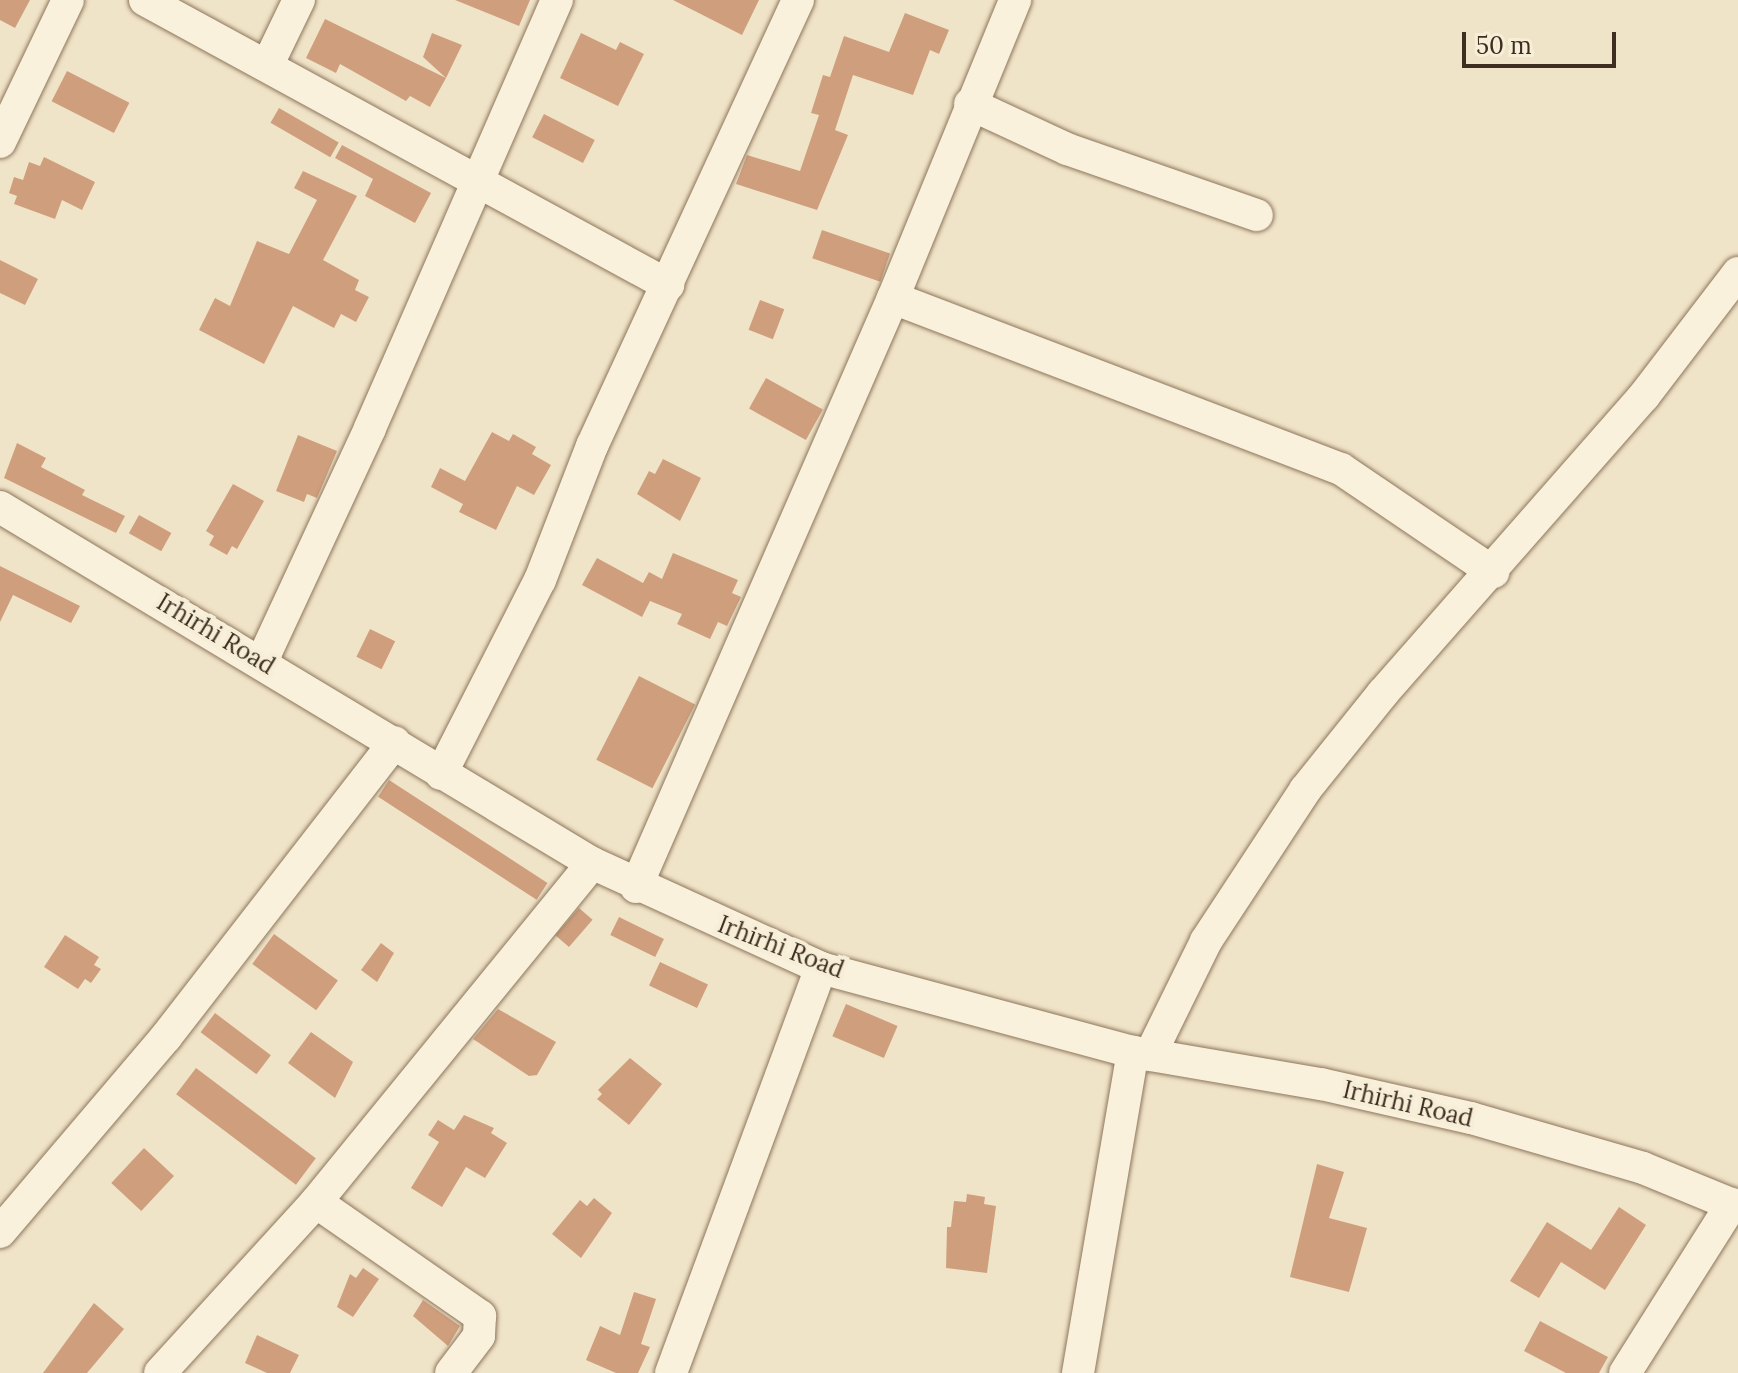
<!DOCTYPE html>
<style>
body{margin:0}
#map{position:relative;width:1738px;height:1373px;overflow:hidden;background:#f0e4c8;font-family:Lora,serif}
div>[style]{position:absolute}
[style*='--x']{left:calc(var(--x)*1px);top:calc(var(--y)*1px);width:calc(var(--w)*1px);rotate:calc(var(--a)*1deg)}
.building>*{inset:0;background:#cf9f7d;transform-origin:0 0}
.roads{filter:drop-shadow(0 0 2px #8d765c) drop-shadow(0 0 2px #8d765c)}
.minor>*{height:32px;margin:-16px;padding:0 16px;transform-origin:16px;border-radius:16px;background:#faf1dc}
span{translate:-50% -50%;white-space:nowrap;text-align:center;line-height:1.15;-webkit-text-stroke:8px #f7eed8;paint-order:stroke}
.street-label{font-size:24px;color:#3d2e20}
.scale{position:absolute;left:1462px;top:32px;width:154px;height:36px;box-sizing:border-box;border:4px solid #3d2e20;border-top:0;padding-left:10px;font-size:24px;line-height:28px;white-space:nowrap;color:#3d2e20;-webkit-text-stroke:6px #f7eed8;paint-order:stroke}
</style>
<div id="map">
<div class="building">
<div style="clip-path:polygon(0 0,30px 0,15px 28px,0 20px)"></div>
<div style="clip-path:polygon(455px 0,530px 0,519px 26px)"></div>
<div style="clip-path:polygon(673px 0,759px 0,742px 35px)"></div>
<div style="clip-path:polygon(905px 13px,949px 30px,939px 54px,930px 50px,913px 95px,853px 75px,835px 130px,848px 135px,817px 210px,736px 184px,747px 155px,800px 171px,819px 115px,811px 113px,823px 75px,830px 77px,844px 36px,889px 52px)"></div>
<div style="clip-path:polygon(325px 19px,446px 78px,430px 107px,410px 96px,406px 101px,340px 64px,336px 73px,306px 58px)"></div>
<div style="clip-path:polygon(432px 33px,462px 45px,446px 78px,423px 57px)"></div>
<div style="clip-path:polygon(581px 33px,616px 50px,620px 42px,644px 54px,618px 106px,560px 78px)"></div>
<div style="left:67px;top:71px;width:70px;height:34px;rotate:27deg"></div>
<div style="left:279px;top:108px;width:69px;height:17px;rotate:30deg"></div>
<div style="left:544px;top:114px;width:57px;height:26px;rotate:27deg"></div>
<div style="clip-path:polygon(342px 145px,431px 193px,415px 223px,365px 196px,373px 179px,335px 158px)"></div>
<div style="clip-path:polygon(44px 157px,95px 182px,82px 210px,62px 200px,55px 219px,14px 204px,17px 196px,9px 193px,14px 177px,23px 180px,29px 162px,40px 166px)"></div>
<div style="clip-path:polygon(303px 171px,357px 196px,323px 260px,359px 280px,355px 290px,369px 297px,356px 322px,341px 314px,334px 328px,293px 306px,264px 364px,199px 330px,215px 298px,230px 306px,257px 241px,289px 254px,317px 200px,294px 188px)"></div>
<div style="left:822px;top:230px;width:72px;height:30px;rotate:19deg"></div>
<div style="clip-path:polygon(0 260px,38px 279px,25px 305px,0 293px)"></div>
<div style="left:760px;top:300px;width:26px;height:32px;rotate:21deg"></div>
<div style="left:766px;top:378px;width:65px;height:35px;rotate:29deg"></div>
<div style="clip-path:polygon(492px 432px,509px 441px,513px 434px,536px 447px,532px 454px,551px 465px,534px 495px,517px 486px,496px 530px,459px 512px,463px 504px,431px 487px,440px 468px,465px 481px)"></div>
<div style="clip-path:polygon(298px 435px,337px 451px,317px 498px,307px 494px,304px 502px,276px 491px)"></div>
<div style="clip-path:polygon(17px 443px,46px 458px,41px 467px,85px 490px,82px 495px,125px 516px,116px 533px,4px 478px)"></div>
<div style="clip-path:polygon(663px 459px,701px 478px,680px 521px,637px 494px,649px 471px,655px 474px)"></div>
<div style="clip-path:polygon(233px 484px,264px 501px,237px 549px,232px 546px,227px 555px,209px 545px,214px 536px,206px 531px)"></div>
<div style="left:139px;top:515px;width:37px;height:21px;rotate:29deg"></div>
<div style="clip-path:polygon(673px 553px,738px 580px,732px 593px,741px 597px,727px 626px,718px 622px,710px 639px,677px 624px,682px 614px,650px 601px,642px 617px,582px 585px,597px 558px,643px 583px,649px 572px,662px 579px)"></div>
<div style="clip-path:polygon(0 566px,80px 606px,71px 623px,13px 595px,0 622px)"></div>
<div style="left:370px;top:629px;width:28px;height:31px;rotate:26deg"></div>
<div style="left:639px;top:676px;width:63px;height:94px;rotate:27deg"></div>
<div style="left:389px;top:780px;width:189px;height:20px;rotate:33deg"></div>
<div style="left:579px;top:908px;width:18px;height:36px;rotate:41deg"></div>
<div style="left:619px;top:917px;width:50px;height:20px;rotate:26deg"></div>
<div style="left:274px;top:934px;width:79px;height:37px;rotate:36deg"></div>
<div style="clip-path:polygon(65px 935px,99px 957px,94px 965px,101px 969px,91px 983px,85px 979px,78px 989px,44px 967px)"></div>
<div style="clip-path:polygon(381px 943px,394px 953px,377px 982px,361px 970px)"></div>
<div style="left:660px;top:962px;width:53px;height:26px;rotate:25deg"></div>
<div style="left:846px;top:1004px;width:56px;height:35px;rotate:23deg"></div>
<div style="clip-path:polygon(498px 1009px,556px 1042px,537px 1075px,529px 1076px,473px 1039px)"></div>
<div style="left:215px;top:1013px;width:70px;height:24px;rotate:37deg"></div>
<div style="clip-path:polygon(311px 1032px,353px 1062px,335px 1098px,288px 1063px)"></div>
<div style="clip-path:polygon(630px 1058px,662px 1084px,629px 1125px,597px 1099px,602px 1094px,598px 1090px)"></div>
<div style="left:196px;top:1068px;width:150px;height:33px;rotate:37deg"></div>
<div style="clip-path:polygon(464px 1115px,494px 1128px,491px 1133px,507px 1143px,485px 1178px,466px 1167px,442px 1207px,411px 1188px,439px 1142px,428px 1135px,438px 1120px,454px 1130px)"></div>
<div style="left:144px;top:1148px;width:41px;height:48px;rotate:43deg"></div>
<div style="clip-path:polygon(1317px 1164px,1344px 1172px,1329px 1218px,1367px 1228px,1349px 1292px,1290px 1277px)"></div>
<div style="clip-path:polygon(967px 1194px,985px 1197px,984px 1204px,996px 1206px,987px 1273px,946px 1268px,947px 1227px,951px 1227px,954px 1201px,966px 1202px)"></div>
<div style="clip-path:polygon(594px 1198px,612px 1213px,581px 1258px,552px 1234px,580px 1200px,587px 1206px)"></div>
<div style="clip-path:polygon(1619px 1207px,1646px 1225px,1605px 1290px,1561px 1262px,1539px 1298px,1510px 1281px,1547px 1222px,1591px 1250px)"></div>
<div style="clip-path:polygon(363px 1268px,379px 1279px,353px 1317px,337px 1307px,350px 1274px,356px 1278px)"></div>
<div style="clip-path:polygon(634px 1292px,656px 1299px,641px 1344px,650px 1347px,638px 1373px,616px 1373px,586px 1360px,600px 1326px,620px 1335px)"></div>
<div style="clip-path:polygon(423px 1300px,460px 1326px,448px 1346px,413px 1316px)"></div>
<div style="clip-path:polygon(94px 1303px,124px 1329px,87px 1373px,43px 1373px)"></div>
<div style="clip-path:polygon(1540px 1321px,1608px 1357px,1599px 1373px,1566px 1373px,1524px 1351px)"></div>
<div style="clip-path:polygon(257px 1335px,299px 1355px,290px 1373px,267px 1373px,245px 1363px)"></div>
</div>
<div class="roads">
<div class="minor">
<div style="--x:145;--y:0;--w:596;--a:28.59"></div>
<div style="--x:268;--y:64;--w:71;--a:-64.2"></div>
<div style="--x:970;--y:104;--w:107;--a:24.9"></div>
<div style="--x:1067;--y:149;--w:201;--a:19.2"></div>
<div style="--x:0;--y:142;--w:157;--a:-64.4"></div>
<div style="--x:893;--y:298;--w:480;--a:20.9"></div>
<div style="--x:1341;--y:469;--w:184;--a:34.1"></div>
<div style="--x:0;--y:507;--w:691;--a:31.02"></div>
<div style="--x:592;--y:863;--w:252;--a:24.6"></div>
<div style="--x:821;--y:968;--w:323;--a:15.1"></div>
<div style="--x:1133;--y:1052;--w:191;--a:9.7"></div>
<div style="--x:1321;--y:1084;--w:154;--a:12.8"></div>
<div style="--x:1471;--y:1118;--w:179;--a:16.2"></div>
<div style="--x:1643;--y:1168;--w:103;--a:22.3"></div>
<div style="--x:262;--y:661;--w:257;--a:-65.1"></div>
<div style="--x:370;--y:428;--w:467;--a:-66.4"></div>
<div style="--x:441;--y:774;--w:218;--a:-63"></div>
<div style="--x:540;--y:580;--w:144;--a:-68.8"></div>
<div style="--x:592;--y:446;--w:491;--a:-65.2"></div>
<div style="--x:636;--y:887;--w:643;--a:-66.43"></div>
<div style="--x:893;--y:298;--w:322;--a:-67.7"></div>
<div style="--x:1150;--y:1055;--w:127;--a:-63.8"></div>
<div style="--x:1206;--y:941;--w:181;--a:-56.7"></div>
<div style="--x:1305;--y:790;--w:124;--a:-51.2"></div>
<div style="--x:1383;--y:693;--w:395;--a:-48.7"></div>
<div style="--x:1644;--y:396;--w:155;--a:-52.6"></div>
<div style="--x:316;--y:1202;--w:200;--a:34.8"></div>
<div style="--x:480;--y:1316;--w:20;--a:93"></div>
<div style="--x:479;--y:1336;--w:46;--a:127.1"></div>
<div style="--x:0;--y:1232;--w:256;--a:-49.6"></div>
<div style="--x:166;--y:1037;--w:373;--a:-52.2"></div>
<div style="--x:160;--y:1373;--w:231;--a:-47.6"></div>
<div style="--x:316;--y:1202;--w:437;--a:-50.8"></div>
<div style="--x:671;--y:1373;--w:432;--a:-69.7"></div>
<div style="--x:1078;--y:1373;--w:326;--a:-80.3"></div>
<div style="--x:1625;--y:1373;--w:200;--a:-57.7"></div>
</div>
</div>
<div class="street-label">
<span style="left:216px;top:634px;rotate:31deg">Irhirhi Road</span>
<span style="left:781px;top:947px;rotate:21deg">Irhirhi Road</span>
<span style="left:1408px;top:1104px;rotate:13deg">Irhirhi Road</span>
</div>
<div class="scale">50 m</div>
</div>
